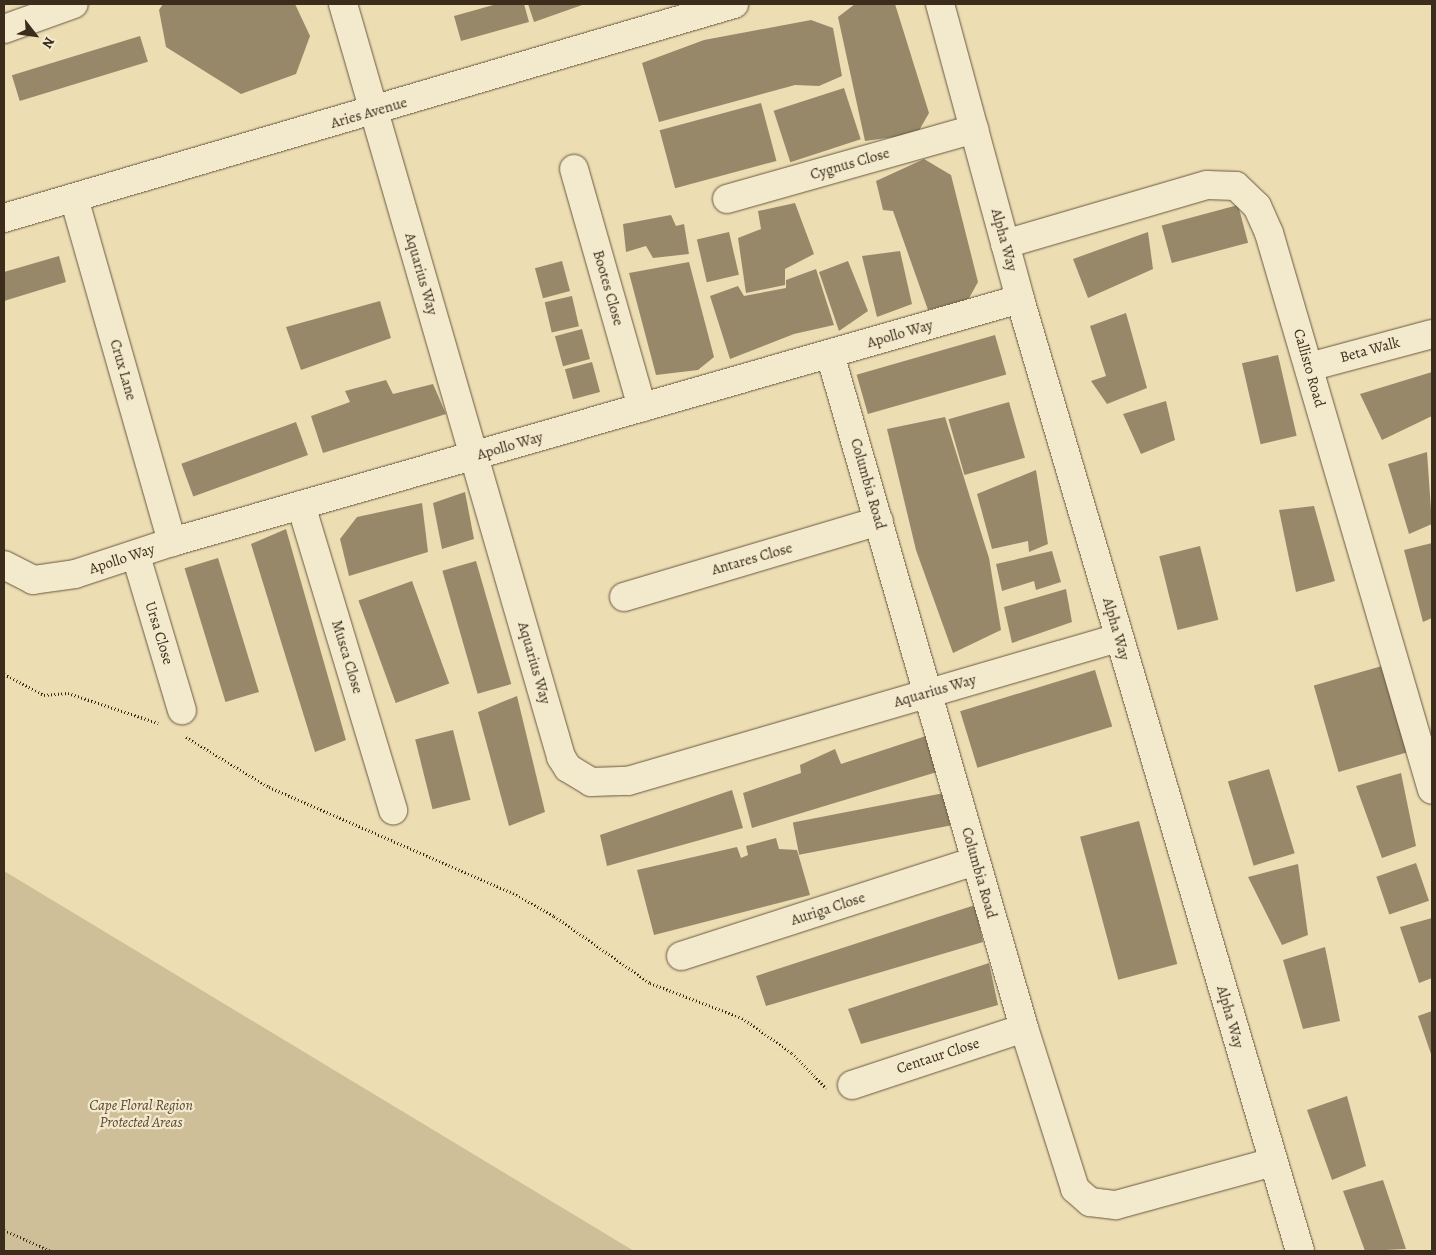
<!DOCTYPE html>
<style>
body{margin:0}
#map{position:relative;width:1436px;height:1255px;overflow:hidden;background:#edddb2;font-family:Alegreya,serif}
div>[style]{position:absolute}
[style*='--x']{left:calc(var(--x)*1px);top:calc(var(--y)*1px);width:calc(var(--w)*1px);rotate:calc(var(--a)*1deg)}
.green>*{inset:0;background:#cfbf98}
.building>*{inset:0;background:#98886a;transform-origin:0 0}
.path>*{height:3px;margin-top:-1.5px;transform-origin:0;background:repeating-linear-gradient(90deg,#3b2c1b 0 1px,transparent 0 3.5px)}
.roads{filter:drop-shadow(0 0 1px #685841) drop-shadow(0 0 1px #685841)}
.minor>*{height:28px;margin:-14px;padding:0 14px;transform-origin:14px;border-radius:14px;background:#f3e9cd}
.tertiary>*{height:28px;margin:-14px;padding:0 14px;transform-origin:14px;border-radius:14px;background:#f3e9cd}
span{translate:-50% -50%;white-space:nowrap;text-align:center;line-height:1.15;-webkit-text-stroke:4.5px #f3e9cd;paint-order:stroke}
.street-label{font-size:15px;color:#3b2c1b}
.park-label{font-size:15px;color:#594934;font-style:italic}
.frame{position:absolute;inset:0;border:5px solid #3b2c1b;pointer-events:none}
.north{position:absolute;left:10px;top:10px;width:50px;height:50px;-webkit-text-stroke:4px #f3e9cd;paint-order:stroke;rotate:120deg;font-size:14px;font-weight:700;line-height:20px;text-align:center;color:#3b2c1b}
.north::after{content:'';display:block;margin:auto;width:18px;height:22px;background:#3b2c1b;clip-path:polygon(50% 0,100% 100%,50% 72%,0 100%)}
</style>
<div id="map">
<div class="green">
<div style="clip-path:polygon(4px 871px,634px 1251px,4px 1251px)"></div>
</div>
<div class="building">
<div style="clip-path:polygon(163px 4px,295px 4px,310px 36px,296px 74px,241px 94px,166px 47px,159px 10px)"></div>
<div style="clip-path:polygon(497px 4px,524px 4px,529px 22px,461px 41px,454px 16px)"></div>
<div style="clip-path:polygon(528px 4px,585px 4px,534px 22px)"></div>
<div style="clip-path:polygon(855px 4px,895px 4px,929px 113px,917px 134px,865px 141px,838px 17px)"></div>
<div style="clip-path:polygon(811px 20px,833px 28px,842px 76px,819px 86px,795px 85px,659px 122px,642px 63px,704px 40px)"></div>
<div style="left:140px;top:36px;width:27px;height:134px;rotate:73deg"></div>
<div style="left:844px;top:88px;width:54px;height:74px;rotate:72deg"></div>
<div style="left:761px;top:103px;width:60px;height:105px;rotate:75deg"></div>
<div style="clip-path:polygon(924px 159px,951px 175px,978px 282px,968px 300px,928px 310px,893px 211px,883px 210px,876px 181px)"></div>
<div style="clip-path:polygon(795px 203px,814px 254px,785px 269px,785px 285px,746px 293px,738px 238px,761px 229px,758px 211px)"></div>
<div style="left:1238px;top:205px;width:39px;height:79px;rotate:75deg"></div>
<div style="clip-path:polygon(671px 215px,676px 226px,684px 224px,689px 254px,653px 258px,646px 246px,626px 252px,623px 224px)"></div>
<div style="left:729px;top:232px;width:44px;height:33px;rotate:77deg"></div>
<div style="clip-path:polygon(1148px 232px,1153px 269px,1088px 298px,1073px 259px)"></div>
<div style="clip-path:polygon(900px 251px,912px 304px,877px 317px,862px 256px)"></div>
<div style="clip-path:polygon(59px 256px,66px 282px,4px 301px,4px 272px)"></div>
<div style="left:562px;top:261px;width:31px;height:28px;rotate:75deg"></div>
<div style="clip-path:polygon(848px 261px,868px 311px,839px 331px,819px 272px)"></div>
<div style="clip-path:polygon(689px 262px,714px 357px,698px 370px,656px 375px,629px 273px)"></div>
<div style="clip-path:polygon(816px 269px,834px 325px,794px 334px,730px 359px,710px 296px,738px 286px,744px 296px,786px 288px,786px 280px)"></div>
<div style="left:572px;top:296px;width:31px;height:28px;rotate:77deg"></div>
<div style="clip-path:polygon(380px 301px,391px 338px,301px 370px,286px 327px)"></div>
<div style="clip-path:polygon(1126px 313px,1147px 388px,1107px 404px,1091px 381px,1106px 376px,1090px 326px)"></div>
<div style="left:582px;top:329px;width:31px;height:28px;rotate:75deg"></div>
<div style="left:995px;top:335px;width:41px;height:144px;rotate:74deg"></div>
<div style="left:1278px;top:355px;width:83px;height:37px;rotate:77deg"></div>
<div style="left:592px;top:362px;width:31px;height:28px;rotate:75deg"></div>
<div style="clip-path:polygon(1432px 372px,1432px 416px,1382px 440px,1360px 394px)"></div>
<div style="clip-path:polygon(386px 380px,393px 394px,433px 384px,446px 414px,323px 453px,311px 416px,350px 402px,345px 391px)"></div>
<div style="clip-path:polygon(1166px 401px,1175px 440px,1141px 454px,1123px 414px)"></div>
<div style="left:1009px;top:402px;width:58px;height:63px;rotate:74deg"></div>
<div style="clip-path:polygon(945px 417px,989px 558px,1001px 630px,953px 653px,916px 550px,887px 429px)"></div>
<div style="left:296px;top:422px;width:35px;height:122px;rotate:70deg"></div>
<div style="clip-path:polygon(1427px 452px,1432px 524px,1409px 534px,1388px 464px)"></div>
<div style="clip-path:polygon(1036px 470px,1048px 544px,1029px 552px,1028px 541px,992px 549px,977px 494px)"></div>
<div style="clip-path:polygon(465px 492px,474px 539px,442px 549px,433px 503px)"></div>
<div style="clip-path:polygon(422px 503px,428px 552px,349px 576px,340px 539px,357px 517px)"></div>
<div style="clip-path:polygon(1314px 506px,1335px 581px,1296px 592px,1279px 510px)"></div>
<div style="clip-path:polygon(286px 529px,346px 740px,315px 752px,251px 544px)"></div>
<div style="clip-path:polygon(1432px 543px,1432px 618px,1423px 622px,1404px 550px)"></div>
<div style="left:1200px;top:546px;width:76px;height:42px;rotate:76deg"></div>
<div style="clip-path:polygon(1052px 551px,1061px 582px,1036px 590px,1034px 581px,1002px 591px,996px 564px)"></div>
<div style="left:218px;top:558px;width:140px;height:35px;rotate:73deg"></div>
<div style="left:476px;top:561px;width:128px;height:35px;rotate:74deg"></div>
<div style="left:412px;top:581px;width:109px;height:57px;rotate:70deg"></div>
<div style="clip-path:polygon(1066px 589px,1072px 622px,1012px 643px,1004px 607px)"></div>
<div style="left:1382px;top:666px;width:90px;height:71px;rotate:74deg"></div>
<div style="left:1095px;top:670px;width:59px;height:141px;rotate:73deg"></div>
<div style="clip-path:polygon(517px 696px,545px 812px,509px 826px,478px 712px)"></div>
<div style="left:453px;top:730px;width:72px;height:39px;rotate:76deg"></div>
<div style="clip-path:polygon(926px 736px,937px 772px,752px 828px,743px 793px,801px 773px,800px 765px,835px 749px,841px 764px)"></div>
<div style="left:1269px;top:769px;width:88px;height:43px;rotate:73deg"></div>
<div style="clip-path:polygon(1401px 773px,1416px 846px,1382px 858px,1356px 786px)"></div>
<div style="clip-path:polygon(732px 790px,743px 828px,607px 866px,600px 835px)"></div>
<div style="left:944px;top:793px;width:33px;height:154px;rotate:79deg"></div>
<div style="left:1139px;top:821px;width:148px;height:61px;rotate:75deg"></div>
<div style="clip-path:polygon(776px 838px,779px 849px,797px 850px,810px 895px,654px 935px,637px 870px,737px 847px,741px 858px,748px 855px,746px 846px)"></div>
<div style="left:1416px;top:863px;width:40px;height:42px;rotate:71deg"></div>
<div style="clip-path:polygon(1298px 864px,1308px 935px,1282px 945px,1248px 877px)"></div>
<div style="clip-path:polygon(975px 905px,983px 942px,766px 1006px,756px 976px)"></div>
<div style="clip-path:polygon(1432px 918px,1432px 978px,1419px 983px,1400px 927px)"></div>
<div style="clip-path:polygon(1325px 947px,1340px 1021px,1303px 1029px,1283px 960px)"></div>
<div style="clip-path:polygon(989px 963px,998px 1005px,861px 1044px,848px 1009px)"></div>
<div style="clip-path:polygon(1432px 1011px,1432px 1057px,1418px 1016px)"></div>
<div style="clip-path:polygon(1347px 1096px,1366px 1166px,1332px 1180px,1307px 1110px)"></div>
<div style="clip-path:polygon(1383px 1180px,1406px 1249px,1365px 1251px,1343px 1191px)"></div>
</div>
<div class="path">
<div style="--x:4;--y:674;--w:45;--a:27.7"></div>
<div style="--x:44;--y:695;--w:24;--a:-5"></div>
<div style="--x:68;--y:693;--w:95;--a:18.4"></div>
<div style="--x:186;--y:737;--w:97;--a:31.1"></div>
<div style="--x:269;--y:787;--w:266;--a:23.5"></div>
<div style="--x:513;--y:893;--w:47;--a:29.3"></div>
<div style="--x:554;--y:916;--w:117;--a:34.9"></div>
<div style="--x:650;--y:983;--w:98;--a:20.8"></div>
<div style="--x:742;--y:1018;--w:61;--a:35"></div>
<div style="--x:792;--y:1053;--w:49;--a:45.8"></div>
<div style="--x:4;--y:1230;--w:51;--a:24.1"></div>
</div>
<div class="roads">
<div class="minor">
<div style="--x:343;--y:4;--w:784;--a:73.85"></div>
<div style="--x:561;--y:757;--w:13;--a:58"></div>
<div style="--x:568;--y:768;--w:27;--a:31"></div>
<div style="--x:591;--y:782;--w:37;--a:-2"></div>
<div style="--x:628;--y:781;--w:510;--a:-16.27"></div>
<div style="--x:4;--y:29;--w:74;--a:-19.7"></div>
<div style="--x:574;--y:169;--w:248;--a:74.1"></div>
<div style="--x:74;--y:198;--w:358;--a:74.1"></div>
<div style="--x:727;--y:199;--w:257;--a:-15.8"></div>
<div style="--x:4;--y:218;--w:761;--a:-16.34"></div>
<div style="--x:1005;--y:244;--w:210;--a:-16.3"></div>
<div style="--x:1207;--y:185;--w:29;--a:2"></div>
<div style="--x:1236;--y:186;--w:29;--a:44"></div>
<div style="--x:1257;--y:206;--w:30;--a:66"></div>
<div style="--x:1269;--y:233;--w:580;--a:73.69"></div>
<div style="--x:830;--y:354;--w:701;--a:73.94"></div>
<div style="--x:1024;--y:1028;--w:169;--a:72.4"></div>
<div style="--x:1075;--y:1189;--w:20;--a:41"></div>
<div style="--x:1090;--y:1202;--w:26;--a:7"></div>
<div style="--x:1116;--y:1205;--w:163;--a:-15.3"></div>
<div style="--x:1309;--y:367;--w:127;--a:-15"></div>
<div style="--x:301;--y:505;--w:319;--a:73.2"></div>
<div style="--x:136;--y:556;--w:161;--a:73.4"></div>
<div style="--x:4;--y:565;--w:33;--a:27"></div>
<div style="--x:33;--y:580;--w:42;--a:-8.1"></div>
<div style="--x:75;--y:574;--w:102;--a:-18.3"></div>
<div style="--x:172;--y:542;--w:882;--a:-15.99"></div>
<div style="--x:624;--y:597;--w:266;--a:-16.6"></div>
<div style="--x:681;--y:956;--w:309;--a:-17.9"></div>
<div style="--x:852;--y:1085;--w:181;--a:-18.3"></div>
</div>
<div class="tertiary">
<div style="--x:940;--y:4;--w:306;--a:74.8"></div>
<div style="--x:1020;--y:299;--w:992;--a:73.61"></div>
</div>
</div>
<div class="street-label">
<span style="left:369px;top:113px;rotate:-16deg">Aries Avenue</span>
<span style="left:850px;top:164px;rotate:-16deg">Cygnus Close</span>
<span style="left:1004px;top:240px;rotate:75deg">Alpha Way</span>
<span style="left:421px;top:274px;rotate:74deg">Aquarius Way</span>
<span style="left:608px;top:288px;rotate:74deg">Bootes Close</span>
<span style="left:900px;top:334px;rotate:-16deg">Apollo Way</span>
<span style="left:1370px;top:350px;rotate:-15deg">Beta Walk</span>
<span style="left:1309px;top:368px;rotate:74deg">Callisto Road</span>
<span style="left:123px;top:370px;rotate:74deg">Crux Lane</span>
<span style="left:510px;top:446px;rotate:-16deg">Apollo Way</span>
<span style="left:868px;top:484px;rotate:74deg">Columbia Road</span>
<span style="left:122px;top:559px;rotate:-18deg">Apollo Way</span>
<span style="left:752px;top:559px;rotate:-16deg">Antares Close</span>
<span style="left:1116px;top:629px;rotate:74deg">Alpha Way</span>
<span style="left:159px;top:633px;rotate:73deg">Ursa Close</span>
<span style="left:347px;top:657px;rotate:73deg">Musca Close</span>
<span style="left:534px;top:663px;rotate:74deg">Aquarius Way</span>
<span style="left:935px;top:691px;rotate:-16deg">Aquarius Way</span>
<span style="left:979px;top:873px;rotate:74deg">Columbia Road</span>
<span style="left:828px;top:909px;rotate:-18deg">Auriga Close</span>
<span style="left:1230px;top:1017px;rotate:74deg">Alpha Way</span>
<span style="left:938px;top:1056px;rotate:-18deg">Centaur Close</span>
</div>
<div class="park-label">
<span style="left:141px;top:1114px">Cape Floral Region<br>Protected Areas</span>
</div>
<div class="frame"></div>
<div class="north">N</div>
</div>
